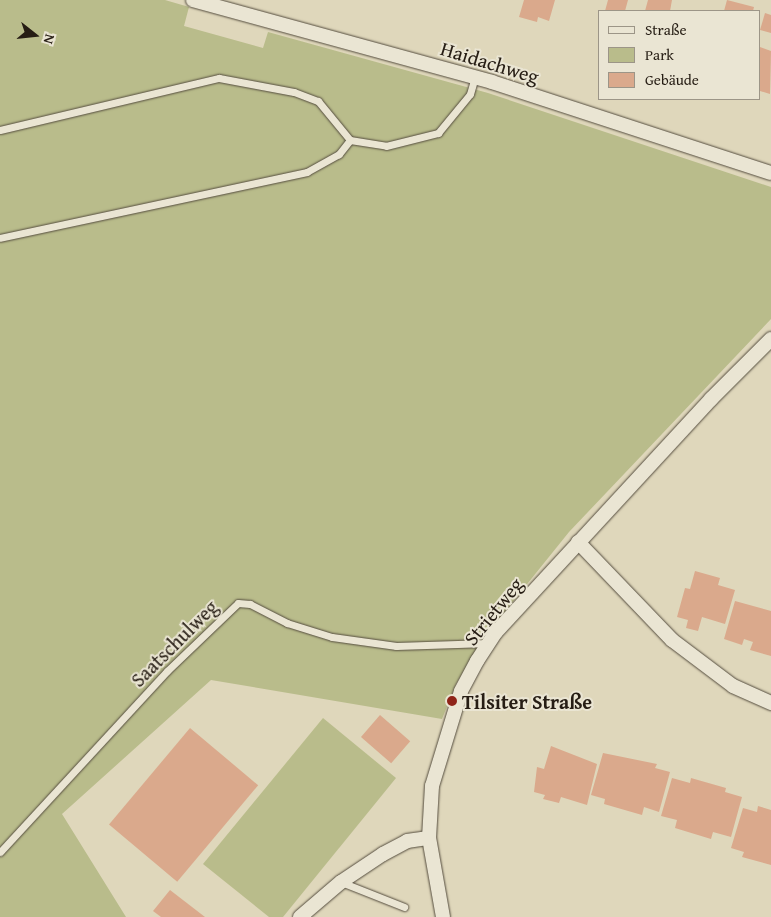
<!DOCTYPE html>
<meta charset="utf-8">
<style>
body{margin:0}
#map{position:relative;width:771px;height:917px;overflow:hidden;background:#dfd7bb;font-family:"Gentium Book Plus",serif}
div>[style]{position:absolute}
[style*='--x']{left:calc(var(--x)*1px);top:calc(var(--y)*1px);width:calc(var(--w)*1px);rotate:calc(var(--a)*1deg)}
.green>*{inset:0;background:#b9bc8b}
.building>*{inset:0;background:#daa98c;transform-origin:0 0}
.roads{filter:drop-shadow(0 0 1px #544c3e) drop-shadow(0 0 1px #544c3e)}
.lane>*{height:7px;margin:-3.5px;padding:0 3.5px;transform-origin:3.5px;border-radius:3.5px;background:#eae5d3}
.street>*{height:14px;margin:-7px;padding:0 7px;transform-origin:7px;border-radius:7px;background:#eae5d3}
.dots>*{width:14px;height:14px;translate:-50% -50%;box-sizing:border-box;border:2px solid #eae5d3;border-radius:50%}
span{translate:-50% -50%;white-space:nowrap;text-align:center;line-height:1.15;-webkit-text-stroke:4px #eae5d3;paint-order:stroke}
.street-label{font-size:20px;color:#261d14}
.poi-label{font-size:20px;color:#261d14;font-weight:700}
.left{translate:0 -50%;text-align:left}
.legend{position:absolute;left:598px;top:10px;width:162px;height:90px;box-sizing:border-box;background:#eae5d3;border:1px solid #9c9587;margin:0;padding:6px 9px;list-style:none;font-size:15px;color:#261d14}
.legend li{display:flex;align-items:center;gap:10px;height:25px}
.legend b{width:25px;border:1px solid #9c9587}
.north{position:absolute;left:10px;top:10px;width:50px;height:50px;-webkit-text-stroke:4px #eae5d3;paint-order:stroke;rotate:106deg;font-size:14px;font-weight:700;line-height:20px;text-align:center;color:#261d14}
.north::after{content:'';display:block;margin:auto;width:18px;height:22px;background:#261d14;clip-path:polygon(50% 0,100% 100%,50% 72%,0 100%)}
</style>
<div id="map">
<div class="green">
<div style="clip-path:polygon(0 0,165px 0,189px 7px,184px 26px,263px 48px,268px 32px,488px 93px,771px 187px,771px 319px,569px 532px,482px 640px,456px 684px,442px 719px,211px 680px,62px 814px,126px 917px,0 917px)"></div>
<div style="clip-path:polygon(323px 718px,396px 778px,283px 917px,269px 917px,203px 864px)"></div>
</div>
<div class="building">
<div style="clip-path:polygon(524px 0,555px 0,549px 21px,538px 17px,537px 22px,519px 17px)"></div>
<div style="clip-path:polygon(608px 0,628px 0,625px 11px,605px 11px)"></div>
<div style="clip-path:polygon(648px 0,672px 0,670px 11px,645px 11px)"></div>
<div style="clip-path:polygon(727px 0,754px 7px,753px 11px,724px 11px)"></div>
<div style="clip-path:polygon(765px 13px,771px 15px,771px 33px,760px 30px)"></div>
<div style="clip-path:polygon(760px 47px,771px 51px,770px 94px,760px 91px)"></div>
<div style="clip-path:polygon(695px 571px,720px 578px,718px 585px,735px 590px,725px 624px,702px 617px,698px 631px,686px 628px,688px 620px,677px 617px,685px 588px,690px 589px)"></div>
<div style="clip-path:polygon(735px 601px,771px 611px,771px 656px,750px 650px,753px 642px,744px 639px,742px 645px,724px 639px)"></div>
<div style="left:380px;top:715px;width:40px;height:29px;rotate:41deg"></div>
<div style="left:190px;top:728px;width:89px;height:126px;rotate:40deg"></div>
<div style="clip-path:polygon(551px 746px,597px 764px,587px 805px,561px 797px,559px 803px,543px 799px,545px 795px,534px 792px,537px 767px,544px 769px)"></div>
<div style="clip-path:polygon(603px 753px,657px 764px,655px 768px,670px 772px,659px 812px,644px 807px,642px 815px,604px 804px,605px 799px,591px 795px)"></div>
<div style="clip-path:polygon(672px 778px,690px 783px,691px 778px,726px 788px,725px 792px,742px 797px,731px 837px,713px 832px,711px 839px,675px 828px,677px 820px,661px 816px)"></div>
<div style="clip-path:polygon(758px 806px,771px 810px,771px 865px,742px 857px,744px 852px,731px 848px,743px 808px,757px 812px)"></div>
<div style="clip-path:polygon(170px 890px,205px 917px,161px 917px,153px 911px)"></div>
</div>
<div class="roads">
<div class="lane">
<div style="--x:0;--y:130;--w:225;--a:-13.4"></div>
<div style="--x:219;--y:78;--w:76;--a:10.6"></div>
<div style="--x:294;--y:92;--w:26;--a:21"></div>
<div style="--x:318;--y:101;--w:50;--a:50.6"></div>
<div style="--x:350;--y:140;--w:18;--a:128"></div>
<div style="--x:339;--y:154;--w:37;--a:151"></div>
<div style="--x:307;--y:172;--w:314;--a:167.9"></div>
<div style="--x:350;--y:140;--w:36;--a:9"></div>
<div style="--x:386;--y:146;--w:54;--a:-14"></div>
<div style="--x:438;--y:133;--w:50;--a:-50.6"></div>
<div style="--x:470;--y:94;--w:18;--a:-74"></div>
<div style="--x:0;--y:852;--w:246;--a:-47.3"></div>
<div style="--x:167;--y:671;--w:98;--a:-43.8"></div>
<div style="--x:238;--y:603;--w:12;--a:5"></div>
<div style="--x:250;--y:604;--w:42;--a:27.2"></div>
<div style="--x:287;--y:623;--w:47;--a:17.3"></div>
<div style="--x:332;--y:637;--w:65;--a:8"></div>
<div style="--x:396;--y:646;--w:92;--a:-1.9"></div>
<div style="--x:341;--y:882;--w:68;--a:21.6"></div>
</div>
<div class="street">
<div style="--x:193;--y:0;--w:310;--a:15.3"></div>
<div style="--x:492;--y:82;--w:293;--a:18.1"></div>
<div style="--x:578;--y:542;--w:136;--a:46.2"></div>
<div style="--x:672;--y:640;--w:76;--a:37"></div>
<div style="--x:733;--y:686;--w:42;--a:24.1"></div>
<div style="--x:300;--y:917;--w:54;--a:-40.5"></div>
<div style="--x:341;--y:882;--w:50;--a:-33.7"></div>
<div style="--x:383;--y:854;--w:27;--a:-28"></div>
<div style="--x:407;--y:841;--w:22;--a:-8"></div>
<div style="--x:443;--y:917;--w:80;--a:-100"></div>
<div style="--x:429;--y:838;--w:52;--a:-86.7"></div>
<div style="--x:432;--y:786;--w:99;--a:-73"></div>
<div style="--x:461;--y:691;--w:34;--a:-62"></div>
<div style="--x:477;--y:661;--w:35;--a:-57"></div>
<div style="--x:496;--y:632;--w:317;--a:-47.3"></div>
<div style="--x:711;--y:399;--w:85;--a:-45"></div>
</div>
</div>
<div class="dots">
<div style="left:452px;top:701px;background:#8f2418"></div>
</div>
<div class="street-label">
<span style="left:490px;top:62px;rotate:17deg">Haidachweg</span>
<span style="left:493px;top:611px;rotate:-51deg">Strietweg</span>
<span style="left:174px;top:643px;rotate:-45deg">Saatschulweg</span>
</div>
<div class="poi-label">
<span class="left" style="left:462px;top:701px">Tilsiter Straße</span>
</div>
<ul class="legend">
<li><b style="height:6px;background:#eae5d3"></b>Straße</li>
<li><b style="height:14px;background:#b9bc8b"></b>Park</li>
<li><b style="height:14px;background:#daa98c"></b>Gebäude</li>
</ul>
<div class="north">N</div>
</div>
